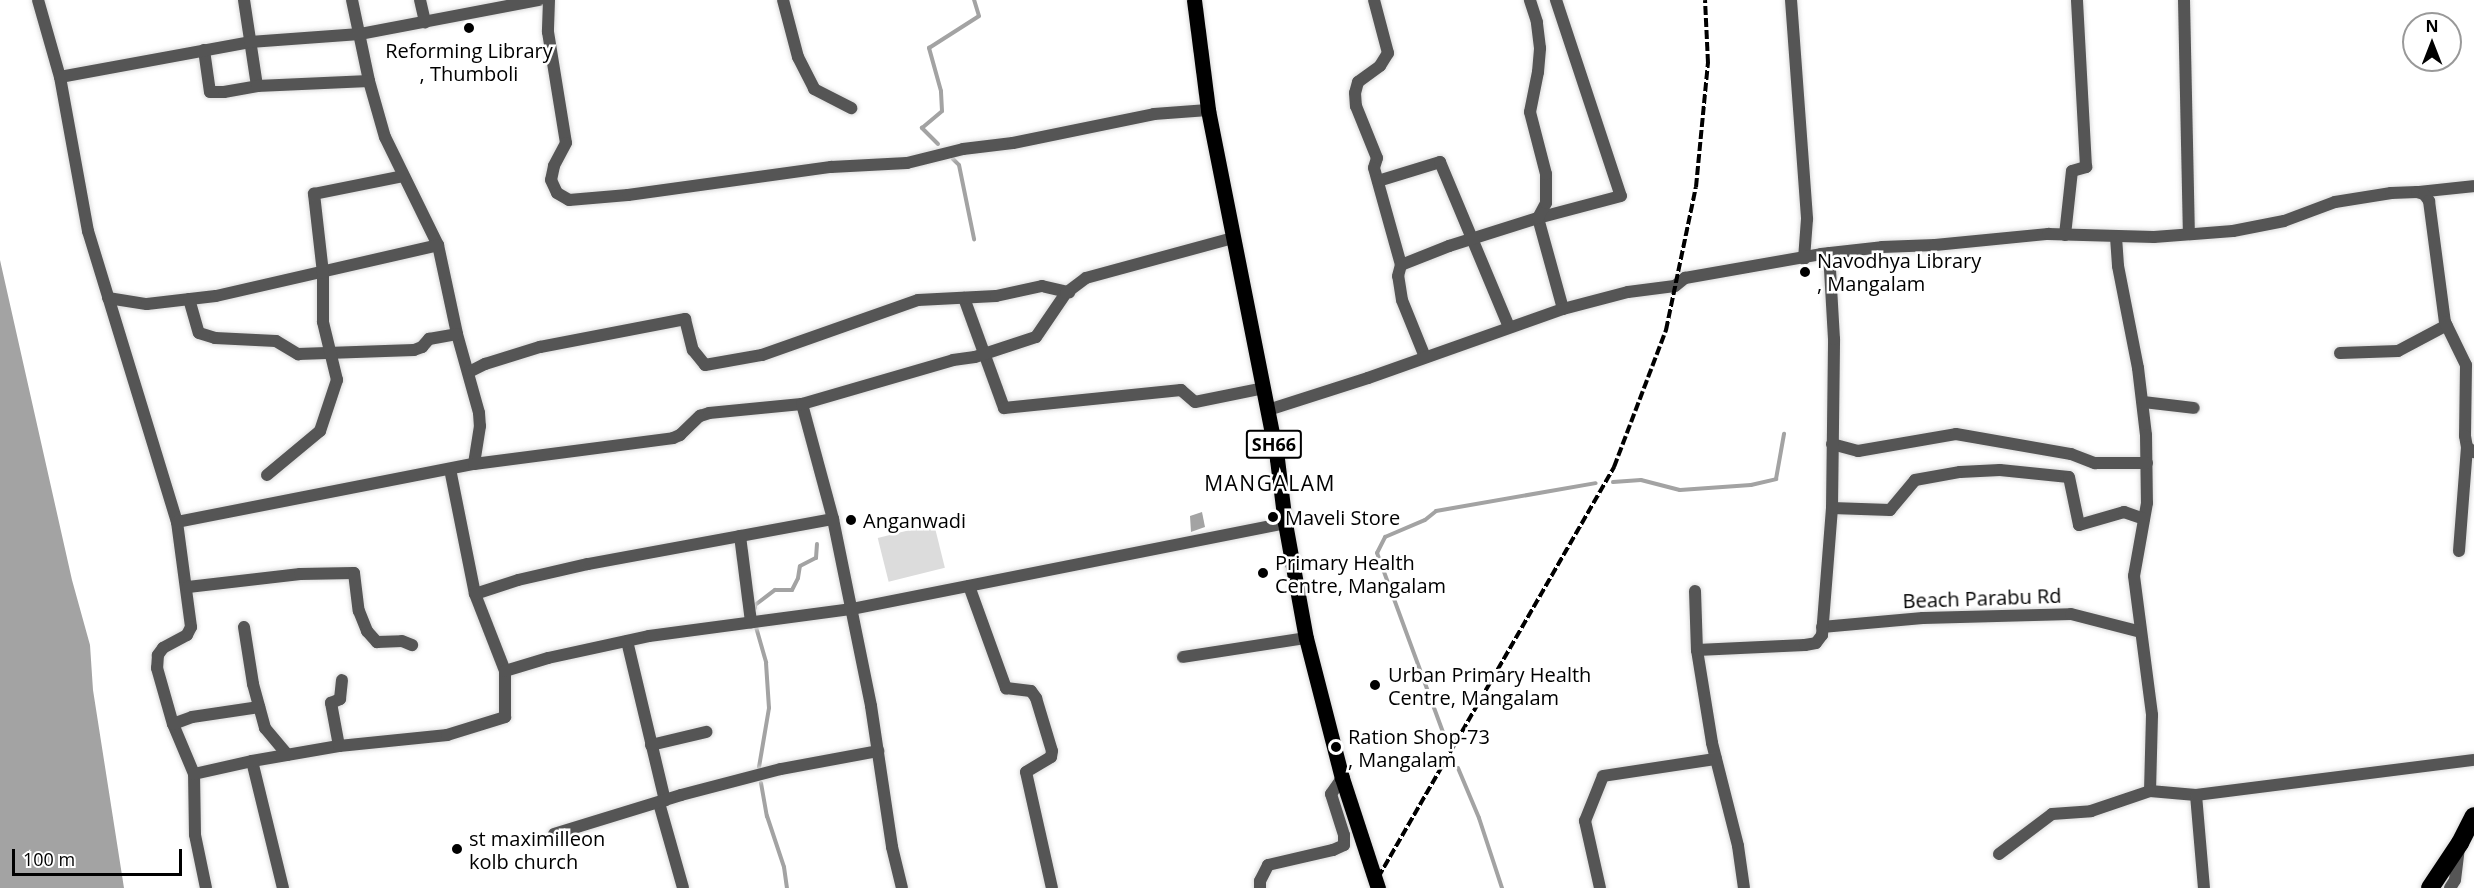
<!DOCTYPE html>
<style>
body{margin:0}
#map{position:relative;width:2474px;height:888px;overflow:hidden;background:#fff;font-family:"Open Sans",sans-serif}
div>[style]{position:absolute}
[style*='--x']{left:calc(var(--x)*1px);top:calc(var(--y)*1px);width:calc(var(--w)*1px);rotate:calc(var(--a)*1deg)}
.green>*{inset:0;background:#dcdcdc;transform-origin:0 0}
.water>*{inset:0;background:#a3a3a3}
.stream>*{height:4px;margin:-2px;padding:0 2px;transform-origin:2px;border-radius:2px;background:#a3a3a3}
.roads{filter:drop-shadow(0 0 2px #dbdbdb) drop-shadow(0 0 2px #dbdbdb)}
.minor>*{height:12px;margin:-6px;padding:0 6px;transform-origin:6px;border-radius:6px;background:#555}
.major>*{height:15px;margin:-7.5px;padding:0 7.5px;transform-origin:7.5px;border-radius:7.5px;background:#000}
.highway>*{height:18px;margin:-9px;padding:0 9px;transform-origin:9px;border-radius:9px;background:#000}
.rail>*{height:4px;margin-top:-2px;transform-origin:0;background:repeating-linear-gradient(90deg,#000 0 9px,transparent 0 12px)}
.dots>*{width:16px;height:16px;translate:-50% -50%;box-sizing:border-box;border:3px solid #fff;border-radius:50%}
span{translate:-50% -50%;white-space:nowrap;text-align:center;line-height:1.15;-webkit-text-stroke:5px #fff;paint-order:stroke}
.shield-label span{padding:2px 4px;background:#fff;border:2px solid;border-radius:4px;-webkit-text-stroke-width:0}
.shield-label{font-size:18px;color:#000;font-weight:700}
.poi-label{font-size:20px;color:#000}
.left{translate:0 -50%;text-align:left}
.street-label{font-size:20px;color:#000}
.neighbourhood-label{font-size:21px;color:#000;letter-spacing:1.5px}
.north{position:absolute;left:2402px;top:12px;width:60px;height:60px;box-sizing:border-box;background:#fff;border:2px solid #999;border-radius:50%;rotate:0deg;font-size:16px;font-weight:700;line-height:24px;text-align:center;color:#000}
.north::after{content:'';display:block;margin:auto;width:21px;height:27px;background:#000;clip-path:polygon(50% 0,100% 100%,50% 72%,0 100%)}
.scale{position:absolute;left:12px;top:849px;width:170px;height:27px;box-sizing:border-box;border:3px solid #000;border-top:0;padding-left:8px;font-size:18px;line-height:21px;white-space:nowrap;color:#000;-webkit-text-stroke:4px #fff;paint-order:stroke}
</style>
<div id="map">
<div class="green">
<div style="left:934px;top:524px;width:45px;height:58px;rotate:76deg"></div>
</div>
<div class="water">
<div style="clip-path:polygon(0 260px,72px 580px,90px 645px,93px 690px,124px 888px,0 888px)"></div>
<div style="clip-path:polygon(1202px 512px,1205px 527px,1191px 532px,1190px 516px)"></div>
</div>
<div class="stream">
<div style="--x:938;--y:144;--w:23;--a:-135"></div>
<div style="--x:922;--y:128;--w:26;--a:-40"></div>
<div style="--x:942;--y:111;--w:20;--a:-93"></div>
<div style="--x:941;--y:91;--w:45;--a:-105.6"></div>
<div style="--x:929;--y:48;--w:59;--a:-32.6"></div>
<div style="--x:979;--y:16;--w:17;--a:-107"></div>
<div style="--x:953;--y:159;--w:8;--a:45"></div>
<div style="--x:959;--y:165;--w:76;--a:78.5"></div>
<div style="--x:1613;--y:482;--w:28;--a:-4"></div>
<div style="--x:1641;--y:480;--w:40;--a:14.4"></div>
<div style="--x:1680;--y:490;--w:71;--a:-4"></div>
<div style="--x:1751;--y:485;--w:26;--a:-13"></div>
<div style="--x:1776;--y:479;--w:46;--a:-79.9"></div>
<div style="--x:755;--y:608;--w:3;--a:-90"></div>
<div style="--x:755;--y:605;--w:25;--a:-37"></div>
<div style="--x:775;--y:590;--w:17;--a:0"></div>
<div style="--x:792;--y:590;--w:13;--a:-63"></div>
<div style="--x:798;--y:578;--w:12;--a:-81"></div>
<div style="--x:800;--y:566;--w:18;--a:-27"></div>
<div style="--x:816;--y:558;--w:14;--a:-86"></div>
<div style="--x:756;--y:627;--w:37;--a:74"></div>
<div style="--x:766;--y:663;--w:45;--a:86.2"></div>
<div style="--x:769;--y:708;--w:60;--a:99.6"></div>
<div style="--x:1444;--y:735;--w:194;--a:-110.2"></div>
<div style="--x:1377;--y:553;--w:18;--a:-63"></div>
<div style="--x:1385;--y:537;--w:43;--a:-23"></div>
<div style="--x:1425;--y:520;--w:14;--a:-39"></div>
<div style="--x:1436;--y:511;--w:162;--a:-9.9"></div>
<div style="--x:1458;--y:768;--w:54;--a:67.2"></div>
<div style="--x:1479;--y:818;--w:74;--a:71.8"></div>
<div style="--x:761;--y:783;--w:34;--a:80"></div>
<div style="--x:767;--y:816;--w:54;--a:71.6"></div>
<div style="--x:784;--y:867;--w:21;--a:82"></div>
</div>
<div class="roads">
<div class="minor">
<div style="--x:38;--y:0;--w:80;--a:74.1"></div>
<div style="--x:60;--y:77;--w:157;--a:79.7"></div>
<div style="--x:88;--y:231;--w:304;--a:73"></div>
<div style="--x:177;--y:522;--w:106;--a:82.4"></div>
<div style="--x:191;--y:627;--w:9;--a:117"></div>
<div style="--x:187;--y:635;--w:27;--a:152"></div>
<div style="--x:163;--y:648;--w:9;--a:126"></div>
<div style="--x:158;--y:655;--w:13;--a:94"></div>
<div style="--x:157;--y:668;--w:58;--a:74.1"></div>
<div style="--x:173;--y:724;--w:54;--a:67.2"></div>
<div style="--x:244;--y:0;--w:87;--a:81.4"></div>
<div style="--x:352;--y:0;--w:83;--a:78.1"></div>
<div style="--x:369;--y:81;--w:58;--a:74.1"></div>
<div style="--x:385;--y:137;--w:120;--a:63.9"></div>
<div style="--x:438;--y:245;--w:91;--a:77.9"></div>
<div style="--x:457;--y:334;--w:82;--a:74.4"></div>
<div style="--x:479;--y:413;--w:13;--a:86"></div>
<div style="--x:480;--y:426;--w:38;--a:99"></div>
<div style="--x:420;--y:0;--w:23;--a:77"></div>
<div style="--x:549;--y:0;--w:32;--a:92"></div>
<div style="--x:548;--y:32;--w:112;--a:80.8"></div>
<div style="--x:566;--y:143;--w:26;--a:118"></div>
<div style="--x:554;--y:166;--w:14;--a:102"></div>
<div style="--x:551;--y:180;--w:14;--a:65"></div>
<div style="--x:557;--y:193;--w:14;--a:30"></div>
<div style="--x:569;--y:200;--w:59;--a:-4.8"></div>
<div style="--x:628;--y:195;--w:205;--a:-7.9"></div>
<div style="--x:831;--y:167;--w:76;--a:-3"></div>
<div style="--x:907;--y:163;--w:58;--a:-14"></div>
<div style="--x:963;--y:149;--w:50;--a:-6.8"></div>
<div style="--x:1013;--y:143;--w:144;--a:-11.6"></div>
<div style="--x:1154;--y:114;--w:54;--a:-4.2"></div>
<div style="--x:783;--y:0;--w:59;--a:75.3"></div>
<div style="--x:798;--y:57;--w:36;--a:63"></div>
<div style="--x:814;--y:89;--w:42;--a:27.2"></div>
<div style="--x:1374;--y:0;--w:55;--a:75.2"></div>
<div style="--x:1388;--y:53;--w:15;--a:122"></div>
<div style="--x:1380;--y:66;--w:27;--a:144"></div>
<div style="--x:1358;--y:82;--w:11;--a:105"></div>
<div style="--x:1355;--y:93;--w:13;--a:86"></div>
<div style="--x:1356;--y:106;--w:56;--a:68"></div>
<div style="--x:1377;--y:158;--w:10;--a:107"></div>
<div style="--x:1374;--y:168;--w:101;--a:74.4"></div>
<div style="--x:1556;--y:0;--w:206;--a:71.7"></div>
<div style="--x:1621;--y:196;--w:86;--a:165.2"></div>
<div style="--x:1538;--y:218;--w:94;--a:74.6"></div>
<div style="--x:1791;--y:0;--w:220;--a:85.8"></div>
<div style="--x:1807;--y:219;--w:40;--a:94.3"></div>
<div style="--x:2184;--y:0;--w:233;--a:88.8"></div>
<div style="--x:204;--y:50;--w:42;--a:81.9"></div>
<div style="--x:210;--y:92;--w:14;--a:0"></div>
<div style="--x:224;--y:92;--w:34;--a:-10"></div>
<div style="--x:257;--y:86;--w:112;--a:-2.6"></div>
<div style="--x:60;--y:77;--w:193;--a:-10.4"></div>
<div style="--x:250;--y:42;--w:110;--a:-4.2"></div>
<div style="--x:360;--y:34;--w:182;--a:-10.8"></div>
<div style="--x:1378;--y:181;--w:65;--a:-17"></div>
<div style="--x:1440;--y:162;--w:179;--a:67.3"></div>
<div style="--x:2418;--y:192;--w:56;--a:-6.1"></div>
<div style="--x:2065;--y:235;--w:64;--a:-83.8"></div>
<div style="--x:2072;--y:171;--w:15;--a:-16"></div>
<div style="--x:2086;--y:167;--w:167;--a:-93.1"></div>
<div style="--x:2116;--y:237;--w:29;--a:86"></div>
<div style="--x:2118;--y:266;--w:104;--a:78.9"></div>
<div style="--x:2138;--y:368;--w:67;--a:83.2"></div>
<div style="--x:2146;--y:435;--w:68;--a:89.2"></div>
<div style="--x:2147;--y:503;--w:74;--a:100.1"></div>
<div style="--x:2134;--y:576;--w:140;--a:82.6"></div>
<div style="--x:2152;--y:715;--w:76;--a:91.5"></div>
<div style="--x:2150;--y:791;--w:46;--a:5"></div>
<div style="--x:2196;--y:795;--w:93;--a:85.1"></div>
<div style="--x:108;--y:298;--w:39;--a:9"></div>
<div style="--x:147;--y:304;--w:69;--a:-6.6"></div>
<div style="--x:216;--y:296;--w:228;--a:-12.9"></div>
<div style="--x:964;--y:298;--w:117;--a:70"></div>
<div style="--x:1004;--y:408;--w:178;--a:-5.8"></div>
<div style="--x:1181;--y:390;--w:18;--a:41"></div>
<div style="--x:1195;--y:402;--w:70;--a:-11.5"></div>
<div style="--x:189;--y:299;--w:35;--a:74"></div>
<div style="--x:199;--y:333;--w:17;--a:17"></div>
<div style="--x:215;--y:338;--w:61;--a:2.8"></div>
<div style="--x:276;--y:341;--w:26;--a:31"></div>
<div style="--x:298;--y:354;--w:116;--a:-2"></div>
<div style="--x:414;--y:350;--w:9;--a:-21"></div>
<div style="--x:422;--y:347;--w:11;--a:-49"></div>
<div style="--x:429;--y:339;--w:28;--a:-10"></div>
<div style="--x:2340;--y:353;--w:58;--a:-2"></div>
<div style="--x:2398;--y:351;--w:55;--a:-28"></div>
<div style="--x:1425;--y:357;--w:61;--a:-112"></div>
<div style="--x:1402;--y:300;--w:24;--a:-99"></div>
<div style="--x:1398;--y:276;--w:11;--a:-75"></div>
<div style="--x:1401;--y:265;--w:52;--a:-21.6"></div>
<div style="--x:1449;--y:246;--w:93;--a:-17.5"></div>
<div style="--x:1538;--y:218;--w:17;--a:-62"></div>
<div style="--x:1546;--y:203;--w:29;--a:-90"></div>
<div style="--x:1546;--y:174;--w:64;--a:-104.5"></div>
<div style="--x:1530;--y:112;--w:41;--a:-78.7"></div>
<div style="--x:1538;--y:72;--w:24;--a:-85"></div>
<div style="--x:1540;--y:48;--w:26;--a:-97"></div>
<div style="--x:1537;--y:22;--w:23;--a:-108"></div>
<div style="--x:469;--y:372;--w:18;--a:-27"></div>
<div style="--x:485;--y:364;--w:58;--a:-17.2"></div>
<div style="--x:540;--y:347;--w:148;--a:-10.9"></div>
<div style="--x:685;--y:319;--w:32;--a:76"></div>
<div style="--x:693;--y:350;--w:19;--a:51"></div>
<div style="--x:705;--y:365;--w:58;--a:-10"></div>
<div style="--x:762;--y:355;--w:165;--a:-19.4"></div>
<div style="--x:918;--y:300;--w:78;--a:-2.9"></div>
<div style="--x:996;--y:296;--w:47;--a:-12.3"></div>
<div style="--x:1042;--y:286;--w:28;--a:13"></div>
<div style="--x:2143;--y:402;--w:51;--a:6.7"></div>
<div style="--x:802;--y:404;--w:119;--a:74.9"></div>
<div style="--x:1268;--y:410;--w:105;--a:-17.7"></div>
<div style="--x:1368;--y:378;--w:207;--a:-19.5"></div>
<div style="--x:1563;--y:309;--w:67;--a:-14.7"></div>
<div style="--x:1628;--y:292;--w:47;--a:-7.3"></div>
<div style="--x:1675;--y:286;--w:13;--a:-39"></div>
<div style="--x:1685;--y:278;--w:138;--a:-10"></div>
<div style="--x:1821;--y:254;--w:61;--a:-6.5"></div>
<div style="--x:1882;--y:247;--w:53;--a:-2.2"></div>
<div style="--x:1935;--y:245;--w:114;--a:-5.6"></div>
<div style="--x:2048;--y:234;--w:106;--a:1.6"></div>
<div style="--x:2154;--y:237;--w:79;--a:-4.3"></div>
<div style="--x:2233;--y:231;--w:52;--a:-11.1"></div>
<div style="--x:2284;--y:221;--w:54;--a:-20.4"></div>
<div style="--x:2335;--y:202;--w:57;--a:-9.1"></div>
<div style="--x:2391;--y:193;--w:26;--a:-2"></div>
<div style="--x:2417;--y:192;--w:7;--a:16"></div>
<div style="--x:2424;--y:194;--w:9;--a:54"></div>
<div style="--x:2429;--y:201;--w:122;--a:82.5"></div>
<div style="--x:2445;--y:322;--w:48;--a:64"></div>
<div style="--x:2466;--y:365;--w:71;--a:90.8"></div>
<div style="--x:2465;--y:436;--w:11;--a:80"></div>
<div style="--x:2467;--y:447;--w:9;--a:36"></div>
<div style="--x:1832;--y:444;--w:27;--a:15"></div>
<div style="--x:1858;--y:451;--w:99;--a:-9.8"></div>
<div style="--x:1956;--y:434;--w:117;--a:9.9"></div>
<div style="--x:2071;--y:454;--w:26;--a:21"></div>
<div style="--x:2095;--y:463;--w:52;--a:0"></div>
<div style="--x:450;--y:469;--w:127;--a:78.7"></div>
<div style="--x:475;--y:594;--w:83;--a:68.7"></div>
<div style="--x:267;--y:475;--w:69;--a:-39.7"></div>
<div style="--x:320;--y:431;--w:54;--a:-71.6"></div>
<div style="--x:337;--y:380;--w:60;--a:-103.6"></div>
<div style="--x:323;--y:322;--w:49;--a:-90"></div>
<div style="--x:323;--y:273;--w:80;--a:-96.5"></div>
<div style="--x:314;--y:194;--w:91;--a:-11.4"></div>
<div style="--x:1832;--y:508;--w:58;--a:2"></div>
<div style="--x:1890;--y:510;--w:39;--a:-50"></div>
<div style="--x:1915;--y:480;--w:46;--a:-10.1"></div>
<div style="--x:1960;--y:472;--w:40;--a:-2.9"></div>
<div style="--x:2000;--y:470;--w:69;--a:5.8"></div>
<div style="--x:2069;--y:477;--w:49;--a:78.2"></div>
<div style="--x:2079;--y:525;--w:47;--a:-16.1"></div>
<div style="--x:2124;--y:512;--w:21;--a:19"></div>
<div style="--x:177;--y:522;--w:303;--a:-11.1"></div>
<div style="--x:474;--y:464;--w:201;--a:-7.4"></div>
<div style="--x:673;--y:438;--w:8;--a:-23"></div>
<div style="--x:680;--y:435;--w:28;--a:-44"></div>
<div style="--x:700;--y:416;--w:9;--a:-18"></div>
<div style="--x:709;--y:413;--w:93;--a:-5.5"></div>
<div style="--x:802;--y:404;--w:157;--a:-16.2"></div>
<div style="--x:953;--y:360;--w:22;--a:-8"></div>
<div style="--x:975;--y:357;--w:64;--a:-18.2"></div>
<div style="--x:1036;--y:337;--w:53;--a:-55.7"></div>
<div style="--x:1066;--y:293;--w:25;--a:-37"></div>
<div style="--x:1086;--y:278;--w:152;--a:-15.2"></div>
<div style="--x:740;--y:536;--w:87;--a:82.7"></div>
<div style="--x:2459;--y:551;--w:104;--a:-85.6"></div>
<div style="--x:969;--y:586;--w:109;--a:70.1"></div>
<div style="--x:1006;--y:688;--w:25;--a:7"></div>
<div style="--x:1031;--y:691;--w:9;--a:54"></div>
<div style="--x:1036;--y:698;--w:55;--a:73.2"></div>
<div style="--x:1052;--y:751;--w:6;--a:99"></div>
<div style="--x:1051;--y:757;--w:29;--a:149"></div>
<div style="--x:1026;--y:772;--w:119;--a:77.4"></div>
<div style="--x:188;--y:587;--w:113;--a:-6.6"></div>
<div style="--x:300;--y:574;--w:54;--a:-1.1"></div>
<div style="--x:354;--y:573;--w:38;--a:83"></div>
<div style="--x:359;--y:611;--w:22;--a:68"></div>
<div style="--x:367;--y:631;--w:15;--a:48"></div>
<div style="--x:377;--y:642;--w:25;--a:-2"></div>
<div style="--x:402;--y:641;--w:11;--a:22"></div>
<div style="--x:1695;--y:591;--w:59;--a:88.1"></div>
<div style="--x:1697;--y:650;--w:94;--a:80.8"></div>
<div style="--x:1712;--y:743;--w:106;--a:75.8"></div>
<div style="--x:1738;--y:846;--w:42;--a:81.9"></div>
<div style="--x:475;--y:594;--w:45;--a:-18"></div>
<div style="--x:518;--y:580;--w:72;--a:-12.9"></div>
<div style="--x:588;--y:564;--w:249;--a:-10.4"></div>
<div style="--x:833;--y:519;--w:191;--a:78.5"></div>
<div style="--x:871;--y:706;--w:143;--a:81.5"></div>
<div style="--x:892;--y:847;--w:42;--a:76.3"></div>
<div style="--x:244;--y:627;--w:58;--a:81"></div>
<div style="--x:253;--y:684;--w:46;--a:74.7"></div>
<div style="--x:265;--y:728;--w:35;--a:50"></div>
<div style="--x:1822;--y:627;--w:101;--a:-5.1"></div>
<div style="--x:1923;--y:618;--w:148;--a:-1.5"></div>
<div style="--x:2071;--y:614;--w:72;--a:14.4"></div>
<div style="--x:627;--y:641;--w:164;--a:76.6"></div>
<div style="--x:1697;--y:650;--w:108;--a:-2.7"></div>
<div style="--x:1805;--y:645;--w:11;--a:-10"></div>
<div style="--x:1816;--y:643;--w:10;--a:-53"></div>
<div style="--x:1822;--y:635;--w:127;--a:-85.5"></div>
<div style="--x:1832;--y:508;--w:169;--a:-89.3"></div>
<div style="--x:1834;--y:339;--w:86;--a:-93.3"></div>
<div style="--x:1183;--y:657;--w:124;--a:-8.8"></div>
<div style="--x:173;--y:724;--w:20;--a:-20"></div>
<div style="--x:192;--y:717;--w:68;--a:-8.5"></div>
<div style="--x:651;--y:745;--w:57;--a:-13.3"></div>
<div style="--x:339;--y:746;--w:44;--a:-100.5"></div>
<div style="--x:331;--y:703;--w:10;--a:-24"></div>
<div style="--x:340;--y:699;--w:19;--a:-84"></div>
<div style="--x:252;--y:761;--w:131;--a:76.3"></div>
<div style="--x:2196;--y:795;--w:280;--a:-7.2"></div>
<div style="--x:659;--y:803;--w:88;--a:74.2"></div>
<div style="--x:554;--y:834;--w:133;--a:-17.1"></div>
<div style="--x:681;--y:795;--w:103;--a:-14.6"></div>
<div style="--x:781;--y:769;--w:99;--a:-10.5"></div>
<div style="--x:1999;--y:854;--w:66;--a:-37"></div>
<div style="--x:2052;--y:814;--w:39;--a:-4"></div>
<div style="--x:2091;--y:811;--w:62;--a:-18.7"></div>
<div style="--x:206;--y:888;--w:54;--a:-101.7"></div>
<div style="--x:195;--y:835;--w:61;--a:-90.9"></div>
<div style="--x:194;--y:774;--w:59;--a:-12.6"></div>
<div style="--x:252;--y:761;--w:88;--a:-9.8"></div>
<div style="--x:339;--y:746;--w:109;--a:-5.8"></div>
<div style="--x:447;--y:735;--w:61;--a:-17.2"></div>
<div style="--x:505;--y:717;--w:46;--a:-90"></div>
<div style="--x:505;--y:671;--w:45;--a:-16.8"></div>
<div style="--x:548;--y:658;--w:103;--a:-12.3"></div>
<div style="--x:649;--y:636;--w:205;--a:-7.6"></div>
<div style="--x:852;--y:609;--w:441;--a:-11.2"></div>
<div style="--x:1260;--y:888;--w:7;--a:-90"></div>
<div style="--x:1260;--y:881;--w:18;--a:-63"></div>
<div style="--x:1268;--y:865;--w:67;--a:-13"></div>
<div style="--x:1333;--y:850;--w:12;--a:-24"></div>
<div style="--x:1344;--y:845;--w:10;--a:-90"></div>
<div style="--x:1344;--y:835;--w:43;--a:-107.6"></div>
<div style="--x:1331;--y:794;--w:19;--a:-55"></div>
<div style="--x:1600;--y:888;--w:69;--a:-102.6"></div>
<div style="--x:1585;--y:821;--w:48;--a:-68.2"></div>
<div style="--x:1603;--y:776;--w:114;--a:-8.6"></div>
<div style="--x:2450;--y:888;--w:9;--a:-58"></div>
<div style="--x:2455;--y:880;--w:31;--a:-83"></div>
</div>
<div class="major">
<div style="--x:1194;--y:0;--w:111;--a:82.7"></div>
<div style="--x:1208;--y:110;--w:356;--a:78.8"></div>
<div style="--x:1277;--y:459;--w:64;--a:82.9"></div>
<div style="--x:1285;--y:523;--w:117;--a:79.7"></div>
<div style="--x:1306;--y:638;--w:145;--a:75.6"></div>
<div style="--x:1342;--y:778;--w:116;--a:71.9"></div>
</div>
<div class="highway">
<div style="--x:2430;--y:888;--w:54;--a:-56.3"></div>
<div style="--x:2460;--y:843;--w:30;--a:-63"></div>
</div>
</div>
<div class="rail">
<div style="--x:1372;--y:888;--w:486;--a:-60.1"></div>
<div style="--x:1614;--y:467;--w:147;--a:-69.2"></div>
<div style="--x:1666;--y:330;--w:146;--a:-78.2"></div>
<div style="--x:1696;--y:187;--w:125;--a:-84.5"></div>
<div style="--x:1708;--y:63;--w:63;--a:-92.7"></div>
</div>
<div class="dots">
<div style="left:469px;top:28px;background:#000"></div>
<div style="left:1805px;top:272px;background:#000"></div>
<div style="left:1273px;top:517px;background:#000"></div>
<div style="left:851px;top:520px;background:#000"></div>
<div style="left:1263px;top:573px;background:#000"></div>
<div style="left:1375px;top:685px;background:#000"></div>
<div style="left:1336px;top:747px;background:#000"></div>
<div style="left:457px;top:849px;background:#000"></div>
</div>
<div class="shield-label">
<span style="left:1274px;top:444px">SH66</span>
</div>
<div class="poi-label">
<span style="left:469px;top:62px">Reforming Library<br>, Thumboli</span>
<span class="left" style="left:1817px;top:272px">Navodhya Library<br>, Mangalam</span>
<span class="left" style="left:1285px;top:517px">Maveli Store</span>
<span class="left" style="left:863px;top:520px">Anganwadi</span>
<span class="left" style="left:1275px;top:574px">Primary Health<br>Centre, Mangalam</span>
<span class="left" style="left:1388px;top:686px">Urban Primary Health<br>Centre, Mangalam</span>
<span class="left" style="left:1348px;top:748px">Ration Shop-73<br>, Mangalam</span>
<span class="left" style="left:469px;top:850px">st maximilleon<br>kolb church</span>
</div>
<div class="street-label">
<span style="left:1982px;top:598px;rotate:-2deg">Beach Parabu Rd</span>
</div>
<div class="neighbourhood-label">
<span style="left:1270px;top:483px">MANGALAM</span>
</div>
<div class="north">N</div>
<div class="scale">100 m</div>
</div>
